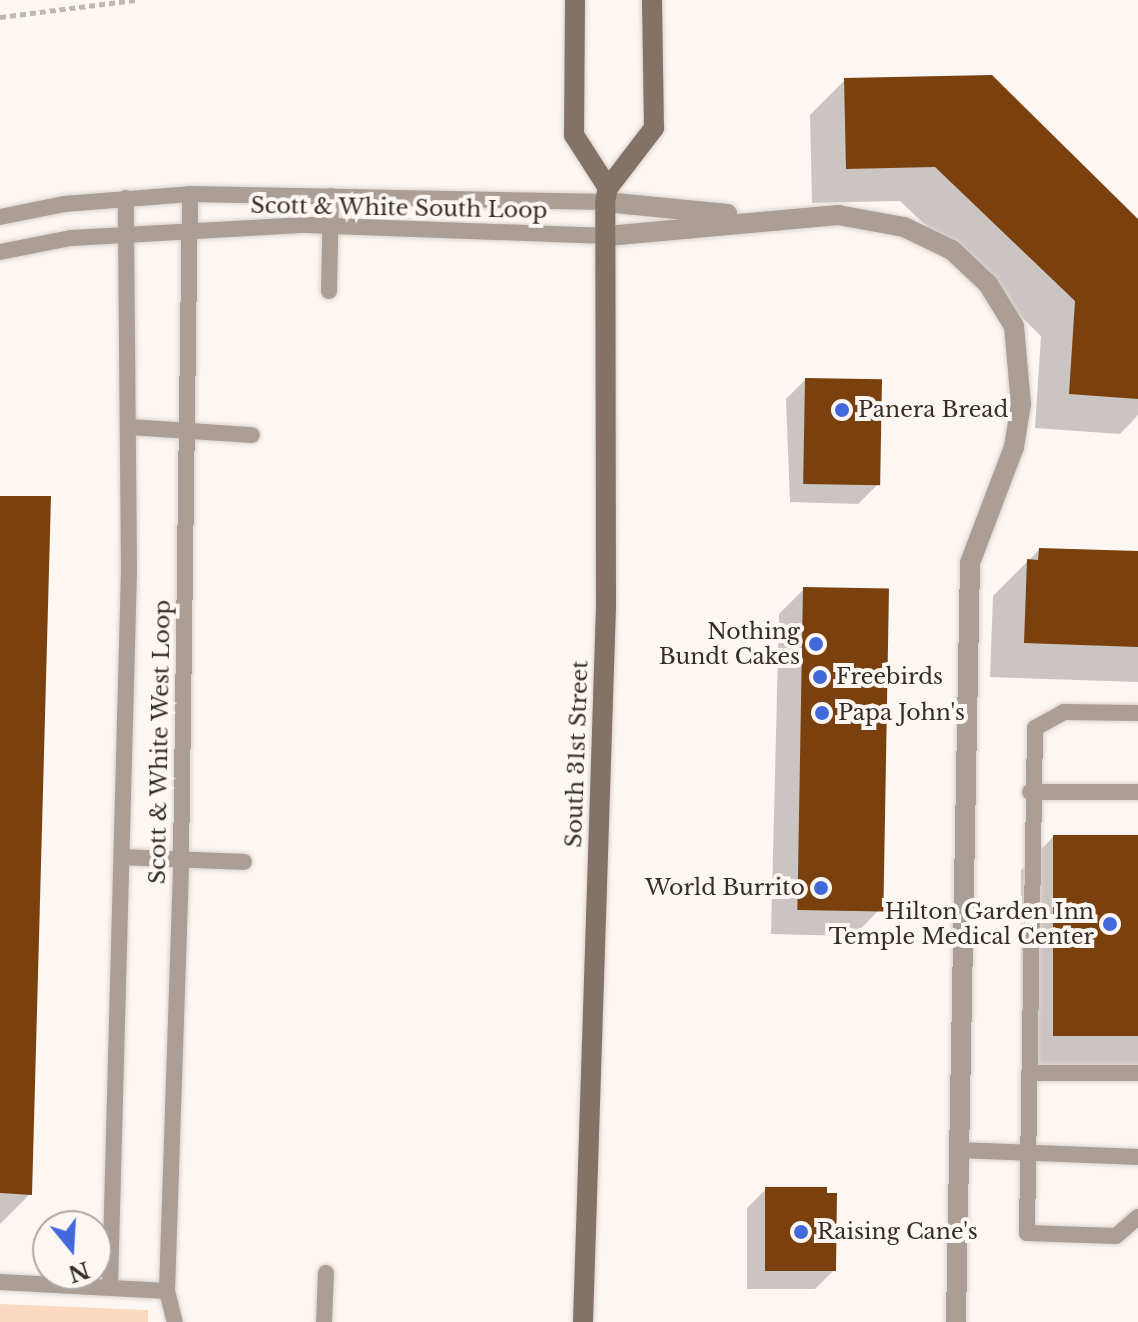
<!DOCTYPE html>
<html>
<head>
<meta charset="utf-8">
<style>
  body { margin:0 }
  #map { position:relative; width:1138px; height:1322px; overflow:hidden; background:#fdf7f3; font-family:"Libre Baskerville",serif }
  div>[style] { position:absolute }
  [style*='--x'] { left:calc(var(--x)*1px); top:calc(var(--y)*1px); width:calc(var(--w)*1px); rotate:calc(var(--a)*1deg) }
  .green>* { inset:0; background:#fbd9c1 }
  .shadow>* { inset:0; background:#0003 }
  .building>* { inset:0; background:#7a410f; transform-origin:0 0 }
  .path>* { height:5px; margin-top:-2.5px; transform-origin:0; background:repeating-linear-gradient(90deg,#beb7b2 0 6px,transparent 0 10px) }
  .roads { filter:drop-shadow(0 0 2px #dad3ce) drop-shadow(0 0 2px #dad3ce) }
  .lane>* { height:16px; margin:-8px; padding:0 8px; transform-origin:8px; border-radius:8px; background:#aa9e95 }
  .street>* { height:20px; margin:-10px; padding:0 10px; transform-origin:10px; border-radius:10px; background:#aa9e95 }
  .secondary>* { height:20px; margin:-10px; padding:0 10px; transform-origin:10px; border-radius:10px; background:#847267 }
  .dots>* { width:22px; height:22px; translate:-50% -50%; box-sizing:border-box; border:4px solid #fdf7f3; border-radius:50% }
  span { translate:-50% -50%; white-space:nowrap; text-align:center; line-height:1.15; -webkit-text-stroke:8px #fdf7f3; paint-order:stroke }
  .street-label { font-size:22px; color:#382d26 }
  .poi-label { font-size:22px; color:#382d26 }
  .left { translate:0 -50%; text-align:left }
  .right { translate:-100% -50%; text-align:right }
  .north { position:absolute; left:32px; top:1210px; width:80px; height:80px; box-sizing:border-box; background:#fdf7f3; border:2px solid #aea6a1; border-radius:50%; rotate:162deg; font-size:22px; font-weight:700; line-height:32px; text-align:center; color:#382d26 }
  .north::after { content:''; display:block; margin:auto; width:28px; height:36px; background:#4269db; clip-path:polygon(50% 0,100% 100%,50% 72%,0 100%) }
</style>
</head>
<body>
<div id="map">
  <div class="green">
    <i style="clip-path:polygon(0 1304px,148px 1310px,148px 1322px,0 1322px)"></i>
  </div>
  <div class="shadow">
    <i style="clip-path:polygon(845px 80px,1138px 222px,1138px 415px,1120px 434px,1035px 428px,1041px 336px,900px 201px,812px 203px,810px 115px)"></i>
    <i style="clip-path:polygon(805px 380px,877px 485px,858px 504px,790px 502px,786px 399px)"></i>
    <i style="clip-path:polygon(0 498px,30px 1194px,0 1224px)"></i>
    <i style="clip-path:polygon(1039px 550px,1138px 553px,1138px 682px,990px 677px,993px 596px)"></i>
    <i style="clip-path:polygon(804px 589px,878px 911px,854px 936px,771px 934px,779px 614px)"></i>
    <i style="clip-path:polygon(1053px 837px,1138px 837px,1138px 1067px,1022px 1067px,1021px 870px)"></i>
    <i style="clip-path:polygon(766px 1189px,834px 1270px,815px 1289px,747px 1289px,747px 1208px)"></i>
  </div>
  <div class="building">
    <i style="clip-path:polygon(992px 75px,1138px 219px,1138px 399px,1069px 394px,1075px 301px,935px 167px,846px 169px,844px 78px)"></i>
    <i style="left:805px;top:378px;width:77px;height:106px;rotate:1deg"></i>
    <i style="clip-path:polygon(0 496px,51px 496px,32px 1195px,0 1193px)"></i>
    <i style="clip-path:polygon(1039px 548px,1138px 551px,1138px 647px,1024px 643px,1027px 559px,1038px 560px)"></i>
    <i style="left:803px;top:587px;width:86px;height:323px;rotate:1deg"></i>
    <i style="left:1053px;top:835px;width:85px;height:201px"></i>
    <i style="clip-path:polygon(765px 1187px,827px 1187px,827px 1193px,837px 1193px,836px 1271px,765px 1271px)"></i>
  </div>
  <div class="path">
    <i style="--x:0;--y:17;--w:136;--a:-7.2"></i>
  </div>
  <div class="roads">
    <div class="lane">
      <i style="--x:0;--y:217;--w:65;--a:-11.5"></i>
      <i style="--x:64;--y:204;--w:126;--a:-4.5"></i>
      <i style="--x:190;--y:194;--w:415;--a:1.1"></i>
      <i style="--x:0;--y:252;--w:72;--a:-11.2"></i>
      <i style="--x:71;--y:238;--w:235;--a:-3.2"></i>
      <i style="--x:306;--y:225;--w:301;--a:2.1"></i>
      <i style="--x:329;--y:291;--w:95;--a:-88.8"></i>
      <i style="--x:130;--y:427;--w:122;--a:3.8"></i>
      <i style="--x:1138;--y:713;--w:74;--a:-179.2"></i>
      <i style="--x:1064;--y:712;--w:33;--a:151"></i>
      <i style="--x:1035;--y:728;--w:505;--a:90.91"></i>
      <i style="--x:1027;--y:1233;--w:89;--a:1.9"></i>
      <i style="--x:1116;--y:1236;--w:29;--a:-41"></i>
      <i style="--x:1030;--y:792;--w:108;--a:0"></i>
      <i style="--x:122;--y:857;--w:122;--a:2.3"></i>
      <i style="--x:1029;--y:1073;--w:109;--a:0"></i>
      <i style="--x:959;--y:1150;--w:179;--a:2.2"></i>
      <i style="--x:0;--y:1282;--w:167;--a:3.1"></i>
      <i style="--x:167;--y:1291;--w:32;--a:76"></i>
      <i style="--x:110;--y:1286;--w:715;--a:-88.48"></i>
      <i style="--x:129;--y:571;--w:373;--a:-90.5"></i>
      <i style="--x:167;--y:1291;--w:430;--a:-88.1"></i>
      <i style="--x:181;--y:861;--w:667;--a:-89.23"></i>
      <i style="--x:324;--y:1322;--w:49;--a:-87.7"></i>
    </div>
    <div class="street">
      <i style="--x:605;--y:202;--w:123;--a:5.6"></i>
      <i style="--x:607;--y:236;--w:232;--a:-5.2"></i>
      <i style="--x:838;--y:215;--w:67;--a:10.3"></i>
      <i style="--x:904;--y:227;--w:53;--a:25.6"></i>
      <i style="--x:952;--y:250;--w:50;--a:43.4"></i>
      <i style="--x:988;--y:284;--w:49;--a:58.2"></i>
      <i style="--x:1014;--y:326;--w:78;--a:84.9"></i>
      <i style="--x:1021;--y:404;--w:44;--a:99.2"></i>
      <i style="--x:1014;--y:447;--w:124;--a:110.8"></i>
      <i style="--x:970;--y:563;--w:759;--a:91.06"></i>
    </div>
    <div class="secondary">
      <i style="--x:575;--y:0;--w:135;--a:90.4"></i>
      <i style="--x:574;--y:135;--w:63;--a:57.3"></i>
      <i style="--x:583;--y:1322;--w:716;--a:-88.16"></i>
      <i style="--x:606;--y:606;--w:404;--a:-90.1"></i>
      <i style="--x:605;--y:202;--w:14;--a:-78"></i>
      <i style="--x:608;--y:188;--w:76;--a:-52.5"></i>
      <i style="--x:654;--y:128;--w:128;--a:-90.9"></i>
    </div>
  </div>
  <div class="dots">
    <i style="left:842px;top:410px;background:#4269db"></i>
    <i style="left:816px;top:644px;background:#4269db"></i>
    <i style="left:820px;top:677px;background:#4269db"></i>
    <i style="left:822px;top:713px;background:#4269db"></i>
    <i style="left:821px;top:888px;background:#4269db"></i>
    <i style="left:1110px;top:924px;background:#4269db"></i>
    <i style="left:801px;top:1232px;background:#4269db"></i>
  </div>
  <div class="street-label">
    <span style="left:399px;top:208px;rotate:1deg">Scott &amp; White South Loop</span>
    <span style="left:160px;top:742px;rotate:-89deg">Scott &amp; White West Loop</span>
    <span style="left:577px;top:754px;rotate:-88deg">South 31st Street</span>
  </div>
  <div class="poi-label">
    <span class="left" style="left:858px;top:410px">Panera Bread</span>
    <span class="right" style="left:800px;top:644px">Nothing<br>Bundt Cakes</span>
    <span class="left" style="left:836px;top:677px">Freebirds</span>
    <span class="left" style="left:838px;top:713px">Papa John's</span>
    <span class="right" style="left:805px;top:888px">World Burrito</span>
    <span class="right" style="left:1094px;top:924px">Hilton Garden Inn<br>Temple Medical Center</span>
    <span class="left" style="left:817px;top:1232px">Raising Cane's</span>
  </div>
  <div class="north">N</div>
</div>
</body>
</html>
